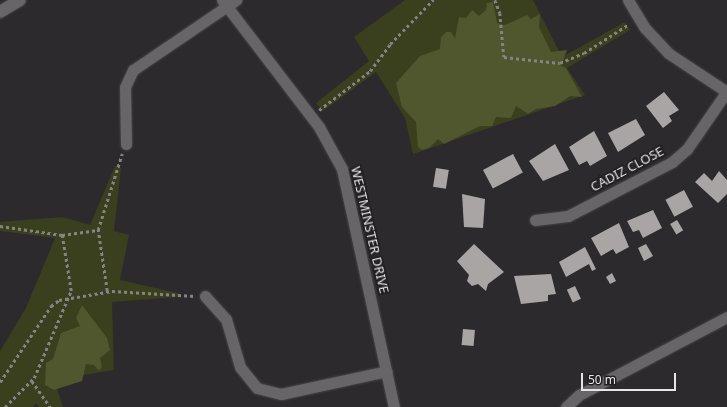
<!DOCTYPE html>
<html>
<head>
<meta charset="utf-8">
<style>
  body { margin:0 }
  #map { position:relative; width:727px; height:407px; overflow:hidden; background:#2c2a2c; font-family:"Noto Sans",sans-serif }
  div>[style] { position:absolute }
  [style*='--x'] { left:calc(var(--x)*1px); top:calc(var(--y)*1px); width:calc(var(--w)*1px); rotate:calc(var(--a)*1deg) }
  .green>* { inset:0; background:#3a3f1e }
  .forest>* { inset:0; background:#50562e }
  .building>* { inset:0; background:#aaa5a5; transform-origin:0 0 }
  .path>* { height:2.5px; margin-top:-1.25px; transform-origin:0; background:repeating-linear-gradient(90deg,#858385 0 3px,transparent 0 6px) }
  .roads { filter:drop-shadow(0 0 1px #474547) drop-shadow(0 0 1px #474547) }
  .street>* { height:11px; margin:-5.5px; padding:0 5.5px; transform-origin:5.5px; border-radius:5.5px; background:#676567 }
  .secondary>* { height:12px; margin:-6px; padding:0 6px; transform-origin:6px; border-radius:6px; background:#676567 }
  span { translate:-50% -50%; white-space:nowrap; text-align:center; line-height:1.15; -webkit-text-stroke:4px #222022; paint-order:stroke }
  .street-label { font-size:13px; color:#e7e5e7 }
  .scale { position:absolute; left:581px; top:373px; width:95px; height:18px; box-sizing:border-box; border:2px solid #e7e5e7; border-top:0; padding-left:5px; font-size:12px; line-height:14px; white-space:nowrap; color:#e7e5e7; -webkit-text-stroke:3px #222022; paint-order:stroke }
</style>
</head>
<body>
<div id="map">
  <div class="green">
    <i style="clip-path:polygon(405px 0,533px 0,562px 57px,625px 22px,630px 30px,567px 68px,585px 95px,413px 154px,405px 118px,376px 72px,323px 111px,316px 103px,369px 61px,354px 37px)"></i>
    <i style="clip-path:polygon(115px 166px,121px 168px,114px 231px,129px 235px,120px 280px,178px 293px,178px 297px,112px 302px,114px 370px,54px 380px,63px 407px,39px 407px,36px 403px,33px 407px,0 407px,0 351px,26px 308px,55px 238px,0 231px,0 222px,62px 217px,90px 225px)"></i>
  </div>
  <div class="forest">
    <i style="clip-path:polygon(493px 2px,497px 23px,505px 25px,527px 15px,531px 19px,540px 14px,539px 27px,551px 52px,567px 50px,561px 66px,566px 68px,582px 97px,570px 96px,555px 106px,536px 109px,528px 114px,516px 106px,511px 118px,496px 117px,492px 126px,480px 126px,444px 144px,438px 139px,429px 148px,422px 150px,418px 147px,416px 122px,402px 107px,396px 83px,420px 56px,440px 49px,441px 37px,446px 32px,451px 32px,455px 38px,459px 17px,466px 18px,472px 10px,479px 16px,486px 10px,487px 3px)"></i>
    <i style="clip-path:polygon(82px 305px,107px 338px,110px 350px,100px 358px,102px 367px,99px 371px,94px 365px,86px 364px,82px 381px,54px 390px,45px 385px,46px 363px,53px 359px,61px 333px,80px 326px,76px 318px)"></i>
  </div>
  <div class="building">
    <i style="clip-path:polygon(664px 92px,679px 110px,669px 116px,672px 121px,663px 128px,646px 106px)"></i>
    <i style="clip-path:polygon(636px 119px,645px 135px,618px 152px,608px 133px)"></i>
    <i style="clip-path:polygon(594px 131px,607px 156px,590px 166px,587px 161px,579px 165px,569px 147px)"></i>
    <i style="clip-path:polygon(555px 144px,569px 170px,543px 181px,529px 161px)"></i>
    <i style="left:513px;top:154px;width:21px;height:34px;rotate:62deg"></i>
    <i style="left:436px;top:168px;width:13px;height:19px;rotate:9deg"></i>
    <i style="clip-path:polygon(719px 171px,727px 180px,727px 194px,718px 203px,695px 182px,704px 173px,712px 181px)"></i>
    <i style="left:684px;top:190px;width:19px;height:21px;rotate:62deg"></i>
    <i style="clip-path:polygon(462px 194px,485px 199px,483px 228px,464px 227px)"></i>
    <i style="clip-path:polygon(653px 210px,662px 228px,643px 238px,639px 230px,633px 232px,627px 221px)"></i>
    <i style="left:677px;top:220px;width:12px;height:8px;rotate:59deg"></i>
    <i style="clip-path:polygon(619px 223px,629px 247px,616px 254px,613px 249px,601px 256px,591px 238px)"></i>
    <i style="clip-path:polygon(474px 244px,504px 272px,488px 284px,486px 291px,478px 284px,472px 286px,467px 281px,469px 275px,457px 261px)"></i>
    <i style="clip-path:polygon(646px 244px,653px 256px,644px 261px,638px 248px)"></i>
    <i style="clip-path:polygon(585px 247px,596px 269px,592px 271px,589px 264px,566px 277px,559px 262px)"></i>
    <i style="clip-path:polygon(612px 273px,616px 281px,610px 284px,606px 277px)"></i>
    <i style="clip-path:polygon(551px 274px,556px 294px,548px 295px,548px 301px,521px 304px,514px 276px)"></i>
    <i style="left:575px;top:286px;width:14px;height:9px;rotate:65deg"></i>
    <i style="left:463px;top:329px;width:12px;height:16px;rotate:5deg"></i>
  </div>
  <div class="path">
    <i style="--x:495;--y:0;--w:14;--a:69"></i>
    <i style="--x:500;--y:13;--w:44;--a:84.8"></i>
    <i style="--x:504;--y:57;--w:56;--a:6.1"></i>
    <i style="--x:560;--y:63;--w:26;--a:-23"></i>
    <i style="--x:584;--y:53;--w:54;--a:-32.8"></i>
    <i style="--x:319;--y:110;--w:64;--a:-37.4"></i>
    <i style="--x:370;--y:71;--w:34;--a:-53"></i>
    <i style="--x:390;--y:44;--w:62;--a:-45.7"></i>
    <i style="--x:0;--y:226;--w:63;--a:8.3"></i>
    <i style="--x:62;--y:235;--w:36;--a:-8"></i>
    <i style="--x:107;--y:291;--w:62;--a:-98.4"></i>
    <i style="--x:98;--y:230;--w:80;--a:-72.5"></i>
    <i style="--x:32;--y:381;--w:32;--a:55"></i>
    <i style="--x:0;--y:382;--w:92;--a:-56.1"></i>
    <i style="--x:51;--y:306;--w:10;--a:-37"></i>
    <i style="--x:59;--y:300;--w:54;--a:-9.6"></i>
    <i style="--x:112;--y:291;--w:83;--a:3.4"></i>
    <i style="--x:5;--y:407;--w:41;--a:-45"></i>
    <i style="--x:34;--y:378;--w:95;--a:-67"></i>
    <i style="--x:71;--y:291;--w:57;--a:-99.1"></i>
  </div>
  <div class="roads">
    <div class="street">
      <i style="--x:222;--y:0;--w:160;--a:52.6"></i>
      <i style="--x:319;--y:127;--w:48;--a:61.3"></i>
      <i style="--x:342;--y:169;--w:244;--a:77.7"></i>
      <i style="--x:628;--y:0;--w:31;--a:59"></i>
      <i style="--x:644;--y:27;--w:35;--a:47"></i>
      <i style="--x:668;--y:53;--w:71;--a:33.5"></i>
      <i style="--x:126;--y:144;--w:57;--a:-91"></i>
      <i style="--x:125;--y:87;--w:19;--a:-65"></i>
      <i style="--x:133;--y:70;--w:125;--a:-34.2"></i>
      <i style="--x:535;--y:220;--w:33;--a:-7"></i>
      <i style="--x:568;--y:216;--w:117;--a:-27.4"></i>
      <i style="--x:672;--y:162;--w:20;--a:-41"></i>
      <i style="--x:687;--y:149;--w:70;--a:-55.4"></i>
      <i style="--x:205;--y:296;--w:31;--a:48"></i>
      <i style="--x:226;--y:319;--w:50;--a:73.7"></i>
      <i style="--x:240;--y:367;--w:27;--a:51"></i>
      <i style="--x:257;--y:388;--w:25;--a:14"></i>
      <i style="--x:281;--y:394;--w:108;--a:-12.2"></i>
      <i style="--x:566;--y:407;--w:18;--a:-43"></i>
      <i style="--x:579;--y:395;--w:167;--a:-27.8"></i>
    </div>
    <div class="secondary">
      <i style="--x:0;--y:12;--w:23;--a:-31"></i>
    </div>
  </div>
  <div class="street-label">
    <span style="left:627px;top:169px;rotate:-28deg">CADIZ CLOSE</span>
    <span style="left:370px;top:230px;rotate:77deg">WESTMINSTER DRIVE</span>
  </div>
  <div class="scale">50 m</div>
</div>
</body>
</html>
